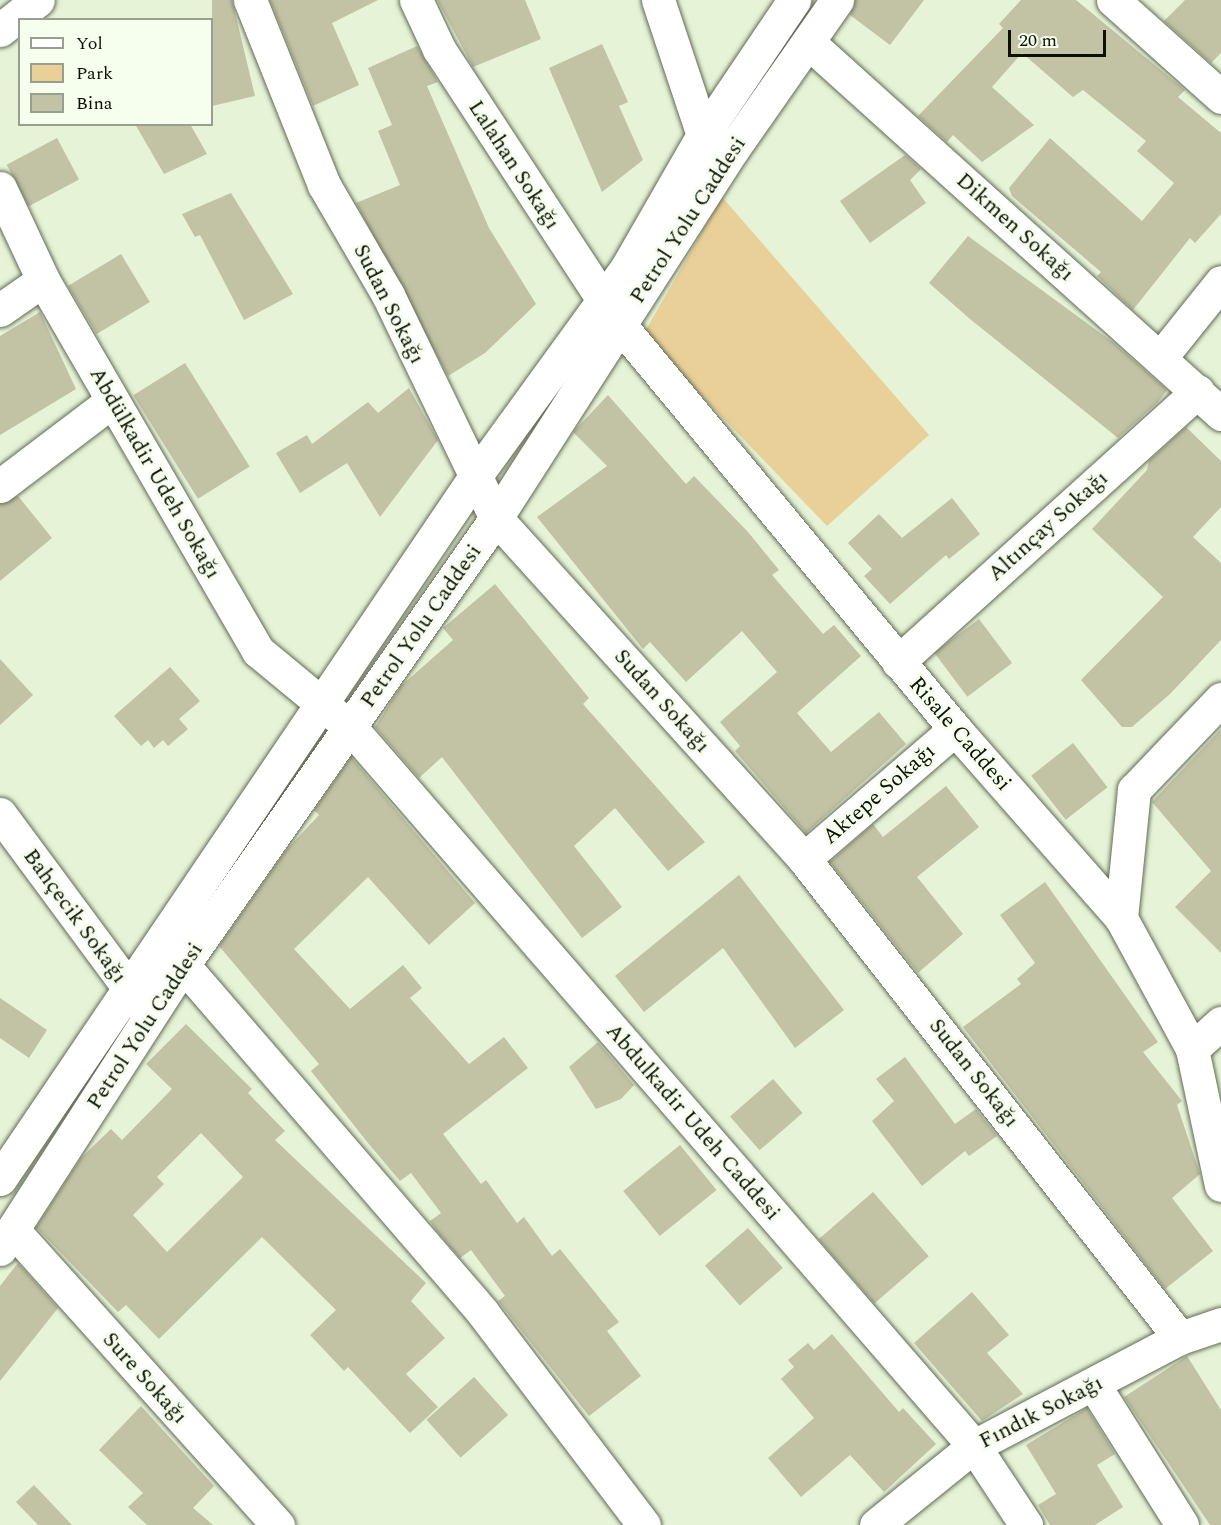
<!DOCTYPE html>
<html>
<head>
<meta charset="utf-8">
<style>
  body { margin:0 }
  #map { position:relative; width:1221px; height:1525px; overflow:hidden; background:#e6f3d7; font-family:Spectral,serif }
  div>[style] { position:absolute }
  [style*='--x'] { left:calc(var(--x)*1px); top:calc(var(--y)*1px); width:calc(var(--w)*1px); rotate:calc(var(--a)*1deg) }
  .green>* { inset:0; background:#e9d098 }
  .building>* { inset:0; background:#c2c2a5; transform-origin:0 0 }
  .roads { filter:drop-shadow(0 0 2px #616b53) drop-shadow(0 0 2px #616b53) }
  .minor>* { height:33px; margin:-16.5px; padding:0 16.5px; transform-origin:16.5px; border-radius:16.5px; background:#fff }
  .tertiary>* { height:33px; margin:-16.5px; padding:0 16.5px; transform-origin:16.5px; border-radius:16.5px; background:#fff }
  .secondary>* { height:33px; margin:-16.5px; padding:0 16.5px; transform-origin:16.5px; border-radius:16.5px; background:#fff }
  span { translate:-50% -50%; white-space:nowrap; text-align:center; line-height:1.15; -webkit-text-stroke:6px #f6feed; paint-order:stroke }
  .street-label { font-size:22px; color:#0c1007 }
  .legend { position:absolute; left:18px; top:18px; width:195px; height:108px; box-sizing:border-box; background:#f6feed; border:2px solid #989f91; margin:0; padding:8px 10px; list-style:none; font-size:18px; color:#0c1007 }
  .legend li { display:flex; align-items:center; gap:12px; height:30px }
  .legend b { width:30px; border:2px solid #989f91 }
  .scale { position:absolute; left:1008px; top:30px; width:98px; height:27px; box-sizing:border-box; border:3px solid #0c1007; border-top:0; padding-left:8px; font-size:18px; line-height:21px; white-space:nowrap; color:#0c1007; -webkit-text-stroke:4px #f6feed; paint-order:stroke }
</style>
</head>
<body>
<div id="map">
  <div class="green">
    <i style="clip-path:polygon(722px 197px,929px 435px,827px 526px,643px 335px)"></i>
  </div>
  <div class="building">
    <i style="clip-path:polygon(212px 0,232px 0,255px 96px,212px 106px)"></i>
    <i style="clip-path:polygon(270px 0,378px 0,332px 23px,359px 85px,313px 106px)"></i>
    <i style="clip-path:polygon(437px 0,525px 0,541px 39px,473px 67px)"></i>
    <i style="clip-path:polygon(855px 0,924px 0,890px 45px,850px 15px)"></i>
    <i style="clip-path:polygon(1021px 0,1076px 0,1185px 90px,1178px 97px,1221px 133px,1221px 214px,1195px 243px,1190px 238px,1133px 310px,1097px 276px,1101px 272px,1012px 196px,1009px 188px,1050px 138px,1142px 221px,1174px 183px,1137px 151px,1146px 141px,1083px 90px,1073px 97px,1022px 53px,992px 87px,1034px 125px,982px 162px,953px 135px,947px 142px,918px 116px,1003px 28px,999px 24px)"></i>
    <i style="clip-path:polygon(1185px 0,1221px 0,1221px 53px,1211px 63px,1164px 21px)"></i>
    <i style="clip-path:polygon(602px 44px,628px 102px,619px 106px,643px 160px,602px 192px,549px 68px)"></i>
    <i style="clip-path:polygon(417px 46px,438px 82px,427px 86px,489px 228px,536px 304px,485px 353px,448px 376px,356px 203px,400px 185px,378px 131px,392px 125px,368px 68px)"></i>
    <i style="clip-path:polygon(135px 124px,190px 124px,207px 154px,164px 174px)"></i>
    <i style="left:57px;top:138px;width:47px;height:57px;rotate:62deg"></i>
    <i style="clip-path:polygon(905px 155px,921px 169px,910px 180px,926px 203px,870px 243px,840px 201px)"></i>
    <i style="clip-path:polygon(231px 193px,293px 294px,244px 320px,200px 235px,195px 237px,182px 214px)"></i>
    <i style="clip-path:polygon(968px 236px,1114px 343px,1167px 390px,1158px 402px,1118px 438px,970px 319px,929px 283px)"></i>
    <i style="left:121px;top:254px;width:56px;height:62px;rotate:59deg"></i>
    <i style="clip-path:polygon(40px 312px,76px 389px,0 435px,0 336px)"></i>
    <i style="left:185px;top:363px;width:122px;height:61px;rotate:58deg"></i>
    <i style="clip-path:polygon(409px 388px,438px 440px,380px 517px,347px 463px,300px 493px,276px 453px,307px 435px,312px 444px,368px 402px,378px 413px)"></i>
    <i style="clip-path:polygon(608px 395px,686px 484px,694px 476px,748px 532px,779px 570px,772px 575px,823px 634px,834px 625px,861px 656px,797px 713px,831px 752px,879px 712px,906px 744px,806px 833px,735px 751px,740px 746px,720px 722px,777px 672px,742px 631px,686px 682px,650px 642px,643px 649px,537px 517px,607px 466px,573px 432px)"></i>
    <i style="clip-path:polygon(1186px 427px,1221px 461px,1221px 507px,1193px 537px,1221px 563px,1221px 640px,1170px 694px,1132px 727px,1122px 727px,1081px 680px,1163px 597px,1092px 529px,1147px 470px,1149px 461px)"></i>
    <i style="clip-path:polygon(18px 496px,52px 538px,0 581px,0 504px)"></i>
    <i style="clip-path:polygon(952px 498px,980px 534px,949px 559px,946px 555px,890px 604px,864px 576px,872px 569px,848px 543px,879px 514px,902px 538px)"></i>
    <i style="clip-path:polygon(495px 584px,589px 698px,583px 704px,705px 842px,668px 871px,615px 808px,574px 846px,622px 907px,582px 938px,442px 757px,419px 778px,375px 727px,401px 686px,453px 640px,443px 628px)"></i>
    <i style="left:979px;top:619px;width:55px;height:56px;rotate:53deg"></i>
    <i style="clip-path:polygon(0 659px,33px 695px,0 725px)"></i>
    <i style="clip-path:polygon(170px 667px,200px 701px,179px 719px,188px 729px,168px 746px,163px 740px,154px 748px,148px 740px,141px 746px,114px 716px)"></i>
    <i style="clip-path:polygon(1221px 729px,1221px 953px,1175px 907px,1211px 871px,1152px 802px)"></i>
    <i style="left:1073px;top:743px;width:56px;height:53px;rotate:52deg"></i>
    <i style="clip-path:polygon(351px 757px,475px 903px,429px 945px,368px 877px,294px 949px,350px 1009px,403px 965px,422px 988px,410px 998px,469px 1064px,504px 1037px,528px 1068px,443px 1134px,481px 1184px,486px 1180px,517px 1223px,524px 1217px,552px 1256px,560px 1249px,619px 1322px,607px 1331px,641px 1376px,589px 1416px,498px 1301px,505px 1296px,471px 1250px,460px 1258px,436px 1230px,430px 1221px,441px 1213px,411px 1173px,400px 1181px,368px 1143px,311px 1071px,319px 1064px,219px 946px,287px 849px,319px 815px,314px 810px)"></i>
    <i style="clip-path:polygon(946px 786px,979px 827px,917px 877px,963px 934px,918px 973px,830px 862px,873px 824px,883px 837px)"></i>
    <i style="clip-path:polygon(739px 875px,844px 1010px,795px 1048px,723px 948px,644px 1012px,615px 976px)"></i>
    <i style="clip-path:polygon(1045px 882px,1158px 1042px,1143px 1052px,1182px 1101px,1177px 1105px,1200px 1174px,1172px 1198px,1213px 1251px,1165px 1289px,963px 1027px,1021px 984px,1017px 979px,1035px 963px,1000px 915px)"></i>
    <i style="clip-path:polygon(0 998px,47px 1030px,29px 1058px,0 1038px)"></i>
    <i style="clip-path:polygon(evenodd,186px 1024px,252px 1089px,248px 1093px,285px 1131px,275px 1140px,426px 1283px,411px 1301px,445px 1338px,406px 1374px,438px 1407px,410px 1433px,348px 1367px,344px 1371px,310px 1335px,336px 1310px,262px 1237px,159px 1339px,126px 1305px,118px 1312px,36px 1227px,81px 1158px,111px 1129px,122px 1140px,172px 1089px,146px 1064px,186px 1024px,201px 1133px,243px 1177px,167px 1252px,133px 1215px,164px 1184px,157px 1177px,201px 1133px)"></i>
    <i style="clip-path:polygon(598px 1042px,634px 1085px,621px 1099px,596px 1109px,569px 1067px)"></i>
    <i style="clip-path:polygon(905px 1057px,955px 1124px,976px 1109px,997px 1136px,969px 1156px,965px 1151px,922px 1186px,872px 1121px,894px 1101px,876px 1079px)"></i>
    <i style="left:773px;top:1079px;width:45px;height:57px;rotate:49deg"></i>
    <i style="left:680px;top:1145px;width:58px;height:73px;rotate:51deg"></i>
    <i style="left:873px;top:1192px;width:85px;height:72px;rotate:49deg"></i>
    <i style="left:748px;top:1228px;width:53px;height:57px;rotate:49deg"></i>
    <i style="clip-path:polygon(18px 1263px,58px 1308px,0 1381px,0 1286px)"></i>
    <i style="clip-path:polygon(972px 1292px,1009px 1335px,987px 1353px,1023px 1394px,982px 1421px,914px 1343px)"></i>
    <i style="clip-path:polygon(832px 1334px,899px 1412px,903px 1408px,936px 1444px,884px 1492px,850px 1455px,801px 1497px,768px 1458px,814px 1418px,781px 1379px,794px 1367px,788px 1360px,808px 1343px,814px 1350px)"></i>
    <i style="clip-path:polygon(1187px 1356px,1221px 1410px,1221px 1525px,1210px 1525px,1124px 1397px)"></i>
    <i style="left:474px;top:1377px;width:51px;height:64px;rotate:48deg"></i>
    <i style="clip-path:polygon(141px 1406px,214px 1486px,193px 1508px,213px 1525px,147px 1525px,128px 1507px,143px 1493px,99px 1450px)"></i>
    <i style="clip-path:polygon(1087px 1408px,1115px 1454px,1097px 1465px,1123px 1507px,1095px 1525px,1050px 1525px,1038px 1505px,1056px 1494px,1026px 1445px)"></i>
    <i style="clip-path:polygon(34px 1485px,72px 1525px,38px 1525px,16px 1502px)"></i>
  </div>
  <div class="roads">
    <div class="minor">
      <i style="--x:250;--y:0;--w:199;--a:68.2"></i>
      <i style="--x:324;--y:185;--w:127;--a:59.8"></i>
      <i style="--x:388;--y:295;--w:248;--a:64.2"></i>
      <i style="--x:496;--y:518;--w:460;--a:47.9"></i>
      <i style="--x:804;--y:859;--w:609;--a:51.87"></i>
      <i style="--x:416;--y:0;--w:54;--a:64.9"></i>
      <i style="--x:439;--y:49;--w:329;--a:56.8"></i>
      <i style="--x:658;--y:0;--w:142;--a:71.6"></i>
      <i style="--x:703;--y:135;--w:24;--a:24"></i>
      <i style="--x:1113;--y:0;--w:145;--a:41.9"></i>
      <i style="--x:0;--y:30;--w:48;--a:-38.3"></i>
      <i style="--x:808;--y:42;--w:556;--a:42.01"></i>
      <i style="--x:0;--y:188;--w:102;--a:64.9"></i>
      <i style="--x:43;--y:280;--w:429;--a:59.9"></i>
      <i style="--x:258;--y:651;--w:119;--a:39.6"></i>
      <i style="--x:350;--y:727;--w:952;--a:49.05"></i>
      <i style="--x:974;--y:1446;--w:95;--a:56.6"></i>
      <i style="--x:1161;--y:357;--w:96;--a:-51.3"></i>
      <i style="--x:0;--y:486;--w:141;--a:-37.2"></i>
      <i style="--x:898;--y:662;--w:404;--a:-42.1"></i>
      <i style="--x:0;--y:814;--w:244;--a:53.5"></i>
      <i style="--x:804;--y:859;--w:199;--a:-40.7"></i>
      <i style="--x:1121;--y:918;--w:129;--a:-84.2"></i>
      <i style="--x:1134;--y:790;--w:126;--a:-46.3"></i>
      <i style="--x:183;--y:965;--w:459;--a:49.2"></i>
      <i style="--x:483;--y:1313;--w:266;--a:52.8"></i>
      <i style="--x:1192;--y:1049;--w:39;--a:-42"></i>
      <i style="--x:13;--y:1230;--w:397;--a:48.1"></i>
      <i style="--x:1094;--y:1385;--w:165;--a:57.8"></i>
      <i style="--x:876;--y:1525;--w:126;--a:-38.9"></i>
      <i style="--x:974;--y:1446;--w:233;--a:-27.7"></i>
      <i style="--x:1180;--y:1338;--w:43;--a:-18.9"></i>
    </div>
    <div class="tertiary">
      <i style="--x:0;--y:310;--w:52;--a:-34.9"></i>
      <i style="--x:620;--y:325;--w:525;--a:50.33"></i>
      <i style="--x:955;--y:729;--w:252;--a:48.7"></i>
      <i style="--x:1121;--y:918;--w:149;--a:61.5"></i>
      <i style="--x:1192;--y:1049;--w:139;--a:78"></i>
    </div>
    <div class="secondary">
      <i style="--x:0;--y:1179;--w:846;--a:-55.93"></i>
      <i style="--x:474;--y:478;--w:258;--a:-54"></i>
      <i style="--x:626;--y:269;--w:155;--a:-60.1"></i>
      <i style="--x:703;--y:135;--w:163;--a:-56"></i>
      <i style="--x:0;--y:1249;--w:338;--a:-57.2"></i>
      <i style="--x:183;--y:965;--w:546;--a:-55"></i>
      <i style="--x:496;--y:518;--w:439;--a:-57.3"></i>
      <i style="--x:733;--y:149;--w:182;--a:-55.1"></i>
    </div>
  </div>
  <div class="street-label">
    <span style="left:514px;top:165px;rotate:57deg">Lalahan Sokağı</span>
    <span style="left:688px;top:220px;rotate:-57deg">Petrol Yolu Caddesi</span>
    <span style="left:1015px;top:227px;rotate:42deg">Dikmen Sokağı</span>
    <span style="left:389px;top:304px;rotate:63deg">Sudan Sokağı</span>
    <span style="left:155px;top:473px;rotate:60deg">Abdülkadir Udeh Sokağı</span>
    <span style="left:1048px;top:526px;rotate:-42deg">Altınçay Sokağı</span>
    <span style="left:421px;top:626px;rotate:-55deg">Petrol Yolu Caddesi</span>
    <span style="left:662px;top:701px;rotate:48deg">Sudan Sokağı</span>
    <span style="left:960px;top:734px;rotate:49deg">Risale Caddesi</span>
    <span style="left:879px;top:794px;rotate:-41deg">Aktepe Sokağı</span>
    <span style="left:75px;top:916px;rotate:54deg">Bahçecik Sokağı</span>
    <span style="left:145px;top:1026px;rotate:-57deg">Petrol Yolu Caddesi</span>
    <span style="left:974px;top:1073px;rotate:52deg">Sudan Sokağı</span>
    <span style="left:693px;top:1122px;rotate:49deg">Abdulkadir Udeh Caddesi</span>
    <span style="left:145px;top:1378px;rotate:48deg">Sure Sokağı</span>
    <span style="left:1041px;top:1412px;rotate:-27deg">Fındık Sokağı</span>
  </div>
  <ul class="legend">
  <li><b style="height:8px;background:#fff"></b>Yol</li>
  <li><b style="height:16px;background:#e9d098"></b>Park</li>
  <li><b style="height:16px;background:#c2c2a5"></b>Bina</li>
  </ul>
  <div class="scale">20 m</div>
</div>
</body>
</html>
